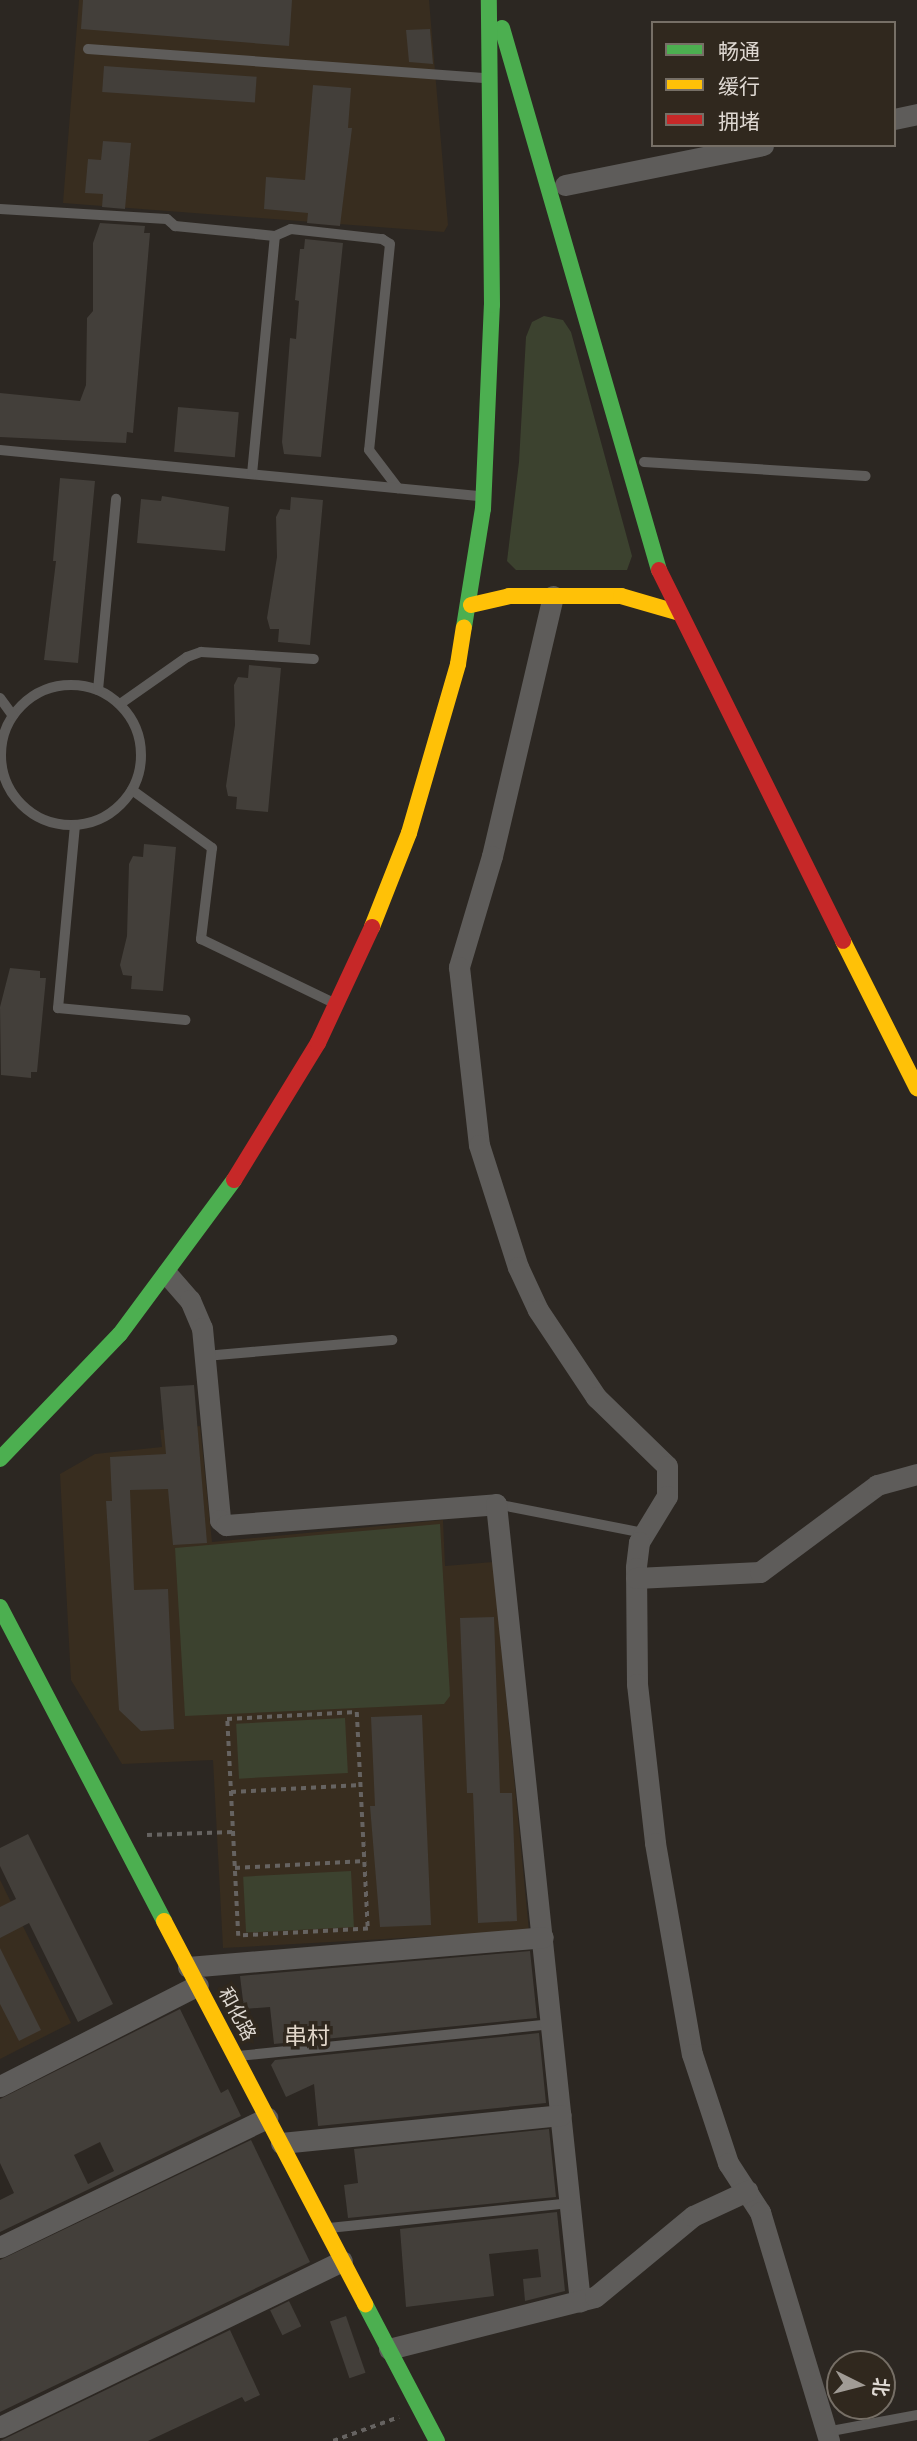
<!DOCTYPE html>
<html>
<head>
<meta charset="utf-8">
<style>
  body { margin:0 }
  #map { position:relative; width:917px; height:2441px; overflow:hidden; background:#2c2722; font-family:"Crimson Pro","Noto Sans SC",serif }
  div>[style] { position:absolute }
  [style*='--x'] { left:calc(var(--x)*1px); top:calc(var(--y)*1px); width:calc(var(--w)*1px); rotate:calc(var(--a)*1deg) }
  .built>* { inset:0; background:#382d1f }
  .green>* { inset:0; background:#3c422f; transform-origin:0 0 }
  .building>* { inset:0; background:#433f3a; transform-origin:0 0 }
  .path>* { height:3.5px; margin-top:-1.75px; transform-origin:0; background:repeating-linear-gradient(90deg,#666361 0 5px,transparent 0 10px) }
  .lane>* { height:10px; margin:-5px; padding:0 5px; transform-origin:5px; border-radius:5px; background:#5e5c5a }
  .lane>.ring { margin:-5px; padding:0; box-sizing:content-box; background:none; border:10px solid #5e5c5a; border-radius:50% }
  .street>* { height:21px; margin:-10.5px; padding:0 10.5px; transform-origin:10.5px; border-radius:10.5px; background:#5e5c5a }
  .fast>* { height:16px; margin:-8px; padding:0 8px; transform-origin:8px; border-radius:8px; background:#4caf50 }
  .slow>* { height:16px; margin:-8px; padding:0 8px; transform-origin:8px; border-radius:8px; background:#ffc107 }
  .jam>* { height:16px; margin:-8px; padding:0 8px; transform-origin:8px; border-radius:8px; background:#c62828 }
  span { translate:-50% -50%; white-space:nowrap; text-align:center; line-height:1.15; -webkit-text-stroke:7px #30281e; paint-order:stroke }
  .street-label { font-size:19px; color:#dfd9d3 }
  .quarter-label { font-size:23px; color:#e1d6c9 }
  .legend { position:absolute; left:651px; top:21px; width:245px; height:126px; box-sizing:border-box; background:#30281e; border:2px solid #766f66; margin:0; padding:9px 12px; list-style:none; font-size:21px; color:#dfd9d3 }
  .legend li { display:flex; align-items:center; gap:14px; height:35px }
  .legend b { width:35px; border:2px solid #766f66 }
  .north { position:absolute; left:826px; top:2350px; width:70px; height:70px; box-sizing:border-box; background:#30281e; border:2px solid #766f66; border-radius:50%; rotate:96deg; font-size:19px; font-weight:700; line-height:28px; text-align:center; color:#dfd9d3 }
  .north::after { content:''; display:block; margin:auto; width:24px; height:32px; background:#a09b95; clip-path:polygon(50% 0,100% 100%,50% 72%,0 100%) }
</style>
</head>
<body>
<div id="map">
  <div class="built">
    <i style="clip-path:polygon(79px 0,429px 0,448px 225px,444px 232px,63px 203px)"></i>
    <i style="clip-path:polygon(200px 1426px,212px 1542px,443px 1520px,445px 1566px,493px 1562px,529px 1931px,223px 1948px,213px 1760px,122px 1764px,71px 1680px,60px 1474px,95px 1454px,162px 1447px,160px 1430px)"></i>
    <i style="clip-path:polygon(0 1880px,71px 2023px,0 2059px)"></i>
  </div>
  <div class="green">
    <i style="clip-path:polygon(544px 316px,563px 320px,571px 332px,632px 556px,627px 570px,516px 570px,507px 561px,519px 462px,526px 337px,532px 322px)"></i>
    <i style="clip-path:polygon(440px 1524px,450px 1696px,444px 1704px,185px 1716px,175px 1548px)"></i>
    <i style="left:345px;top:1718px;width:55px;height:109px;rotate:87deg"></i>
    <i style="left:351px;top:1871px;width:56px;height:108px;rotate:87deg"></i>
  </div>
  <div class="building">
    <i style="clip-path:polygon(83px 0,292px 0,289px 46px,81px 29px)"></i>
    <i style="clip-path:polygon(430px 29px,433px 64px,409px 62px,406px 30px)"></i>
    <i style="left:104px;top:66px;width:153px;height:26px;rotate:4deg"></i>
    <i style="clip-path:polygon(313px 85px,351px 88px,348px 128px,352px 128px,340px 226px,307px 223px,308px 213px,264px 209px,266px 177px,305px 180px)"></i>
    <i style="clip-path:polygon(103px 141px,131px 143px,125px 209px,102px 207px,103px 194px,85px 193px,88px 159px,101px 160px)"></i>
    <i style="clip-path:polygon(100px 223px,145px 226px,144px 233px,150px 233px,133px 433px,127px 432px,126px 443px,0 437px,0 393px,80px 401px,86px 385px,87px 318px,93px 311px,93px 243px)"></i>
    <i style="clip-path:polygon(305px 239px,343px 243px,321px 457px,284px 454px,282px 442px,290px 338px,296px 339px,299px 301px,295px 300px,300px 249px,304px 249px)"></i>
    <i style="left:178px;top:407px;width:61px;height:45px;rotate:5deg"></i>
    <i style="clip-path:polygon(60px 478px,95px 481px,78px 663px,44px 660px,56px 561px,53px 561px)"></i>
    <i style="clip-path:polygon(162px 496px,229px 507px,225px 551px,137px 543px,141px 499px,161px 501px)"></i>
    <i style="clip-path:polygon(291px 497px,323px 500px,310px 645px,278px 642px,279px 629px,270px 629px,267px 618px,277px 557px,276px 517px,280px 509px,290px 510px)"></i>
    <i style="clip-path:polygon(249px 665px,281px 668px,268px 812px,236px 809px,237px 797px,228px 796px,226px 786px,235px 725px,234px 685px,238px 677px,248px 678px)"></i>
    <i style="clip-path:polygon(144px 844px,176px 847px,163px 991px,131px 989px,132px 976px,123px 975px,120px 965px,127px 936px,129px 864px,133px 856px,143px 857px)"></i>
    <i style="clip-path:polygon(10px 968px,40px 971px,40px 978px,46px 978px,37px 1072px,31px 1072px,31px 1078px,1px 1075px,0 1007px)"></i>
    <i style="clip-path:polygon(194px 1385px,207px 1543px,173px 1545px,168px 1489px,130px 1490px,134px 1590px,168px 1589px,174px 1729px,141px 1731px,119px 1710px,106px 1501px,112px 1501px,110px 1457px,166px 1454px,160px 1387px)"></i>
    <i style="clip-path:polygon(494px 1617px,500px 1793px,512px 1793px,517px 1921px,478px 1923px,473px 1793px,467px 1793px,460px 1618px)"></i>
    <i style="clip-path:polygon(422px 1715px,431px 1925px,380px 1927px,370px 1806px,375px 1806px,371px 1717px)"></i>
    <i style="clip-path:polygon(28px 1834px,113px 2004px,78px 2022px,29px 1923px,0 1938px,0 1907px,16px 1899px,0 1866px,0 1848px)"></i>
    <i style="clip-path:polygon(0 1948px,41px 2030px,19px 2041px,0 2004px)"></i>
    <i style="clip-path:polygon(530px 1951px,537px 2018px,274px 2044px,270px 2007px,244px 2009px,240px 1976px)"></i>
    <i style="clip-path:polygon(evenodd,180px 2009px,221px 2093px,228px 2089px,241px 2116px,0 2232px,0 2200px,14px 2193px,0 2163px,0 2099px,180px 2009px,100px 2142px,114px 2171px,88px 2184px,74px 2155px,100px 2142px)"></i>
    <i style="clip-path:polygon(539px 2033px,546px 2103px,318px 2126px,314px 2084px,286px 2097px,271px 2065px,275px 2060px)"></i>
    <i style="clip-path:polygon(549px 2129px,556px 2197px,348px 2218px,344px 2185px,358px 2183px,354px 2149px)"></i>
    <i style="clip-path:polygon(251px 2140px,310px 2262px,0 2412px,0 2260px)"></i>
    <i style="clip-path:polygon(557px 2212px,565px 2291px,525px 2301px,523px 2279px,541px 2277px,538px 2249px,489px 2254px,494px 2296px,406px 2307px,400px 2229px)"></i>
    <i style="left:289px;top:2301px;width:28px;height:21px;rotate:64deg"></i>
    <i style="left:346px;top:2316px;width:60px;height:17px;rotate:71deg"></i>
    <i style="clip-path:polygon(230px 2330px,260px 2395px,245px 2402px,242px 2397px,148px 2441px,0 2441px)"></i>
  </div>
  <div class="path">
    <i style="--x:357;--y:1712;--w:217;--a:87.1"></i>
    <i style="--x:368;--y:1929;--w:130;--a:176.9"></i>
    <i style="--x:238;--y:1936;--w:217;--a:-92.9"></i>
    <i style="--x:227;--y:1719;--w:130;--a:-3.1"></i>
    <i style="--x:231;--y:1792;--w:130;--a:-3.1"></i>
    <i style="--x:147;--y:1835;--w:86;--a:-2"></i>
    <i style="--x:235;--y:1868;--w:130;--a:-3.1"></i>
    <i style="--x:333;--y:2441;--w:70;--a:-20"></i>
  </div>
  <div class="lane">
    <i style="--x:88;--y:49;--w:400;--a:4.2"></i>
    <i style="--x:0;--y:209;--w:167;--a:3.4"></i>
    <i style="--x:167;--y:219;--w:11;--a:41"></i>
    <i style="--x:175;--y:226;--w:100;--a:5.7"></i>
    <i style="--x:275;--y:236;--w:17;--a:-24"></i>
    <i style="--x:291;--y:229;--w:92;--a:6.3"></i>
    <i style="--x:382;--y:239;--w:9;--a:32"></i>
    <i style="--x:390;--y:244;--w:207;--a:95.8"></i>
    <i style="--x:369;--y:450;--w:48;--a:52.7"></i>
    <i style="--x:0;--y:450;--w:483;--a:5.5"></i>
    <i style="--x:644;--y:462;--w:222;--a:3.6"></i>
    <i style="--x:252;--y:474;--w:239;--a:-84.5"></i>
    <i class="ring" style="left:1px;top:685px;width:130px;height:130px"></i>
    <i style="--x:98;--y:690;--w:192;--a:-84.6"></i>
    <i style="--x:0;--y:698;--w:22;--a:54"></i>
    <i style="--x:120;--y:704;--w:82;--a:-35"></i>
    <i style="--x:187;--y:657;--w:15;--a:-20"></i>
    <i style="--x:201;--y:652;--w:113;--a:3.5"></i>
    <i style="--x:132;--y:790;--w:99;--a:35.9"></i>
    <i style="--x:212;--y:848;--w:92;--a:96.9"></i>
    <i style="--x:201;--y:939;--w:148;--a:25.7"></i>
    <i style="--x:75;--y:825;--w:184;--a:95.3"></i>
    <i style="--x:58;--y:1008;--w:128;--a:5.4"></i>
    <i style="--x:205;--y:1356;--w:188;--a:-4.9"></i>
    <i style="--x:496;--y:1504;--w:151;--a:11.1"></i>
    <i style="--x:238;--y:2056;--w:316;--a:-5.8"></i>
    <i style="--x:329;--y:2228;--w:242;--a:-5.9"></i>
    <i style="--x:826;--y:2432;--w:93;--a:-10.6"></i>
  </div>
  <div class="street">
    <i style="--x:894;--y:119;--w:24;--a:-12"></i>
    <i style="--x:565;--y:185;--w:202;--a:-11.4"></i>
    <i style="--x:553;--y:596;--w:267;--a:103.2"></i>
    <i style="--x:492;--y:856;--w:116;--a:106.6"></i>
    <i style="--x:459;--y:967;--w:179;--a:83.6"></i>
    <i style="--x:479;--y:1145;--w:128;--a:72.3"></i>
    <i style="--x:518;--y:1267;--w:47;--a:65.1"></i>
    <i style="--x:538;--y:1310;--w:105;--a:56.3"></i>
    <i style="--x:596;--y:1397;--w:99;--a:44.2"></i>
    <i style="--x:667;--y:1466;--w:30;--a:90"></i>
    <i style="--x:667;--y:1496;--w:54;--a:121.3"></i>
    <i style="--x:639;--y:1542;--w:26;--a:97"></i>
    <i style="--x:636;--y:1568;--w:116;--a:89.5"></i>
    <i style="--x:637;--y:1684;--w:160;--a:83.5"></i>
    <i style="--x:655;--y:1843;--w:214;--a:80.1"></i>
    <i style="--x:692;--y:2054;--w:115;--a:71.7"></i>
    <i style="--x:728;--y:2163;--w:59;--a:56.9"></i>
    <i style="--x:760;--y:2212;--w:239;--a:73.2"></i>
    <i style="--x:167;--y:1274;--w:35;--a:49"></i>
    <i style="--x:190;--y:1300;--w:30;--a:67"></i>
    <i style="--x:202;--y:1328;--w:193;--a:84.6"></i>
    <i style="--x:220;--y:1520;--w:8;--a:40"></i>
    <i style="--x:226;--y:1525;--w:271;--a:-4.4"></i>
    <i style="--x:496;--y:1504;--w:802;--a:83.99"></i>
    <i style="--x:636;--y:1578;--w:124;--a:-2.8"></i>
    <i style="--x:760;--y:1572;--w:146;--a:-36.6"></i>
    <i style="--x:877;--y:1485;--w:41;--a:-15.4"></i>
    <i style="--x:188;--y:1967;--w:356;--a:-4.8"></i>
    <i style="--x:0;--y:2086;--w:222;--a:-27"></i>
    <i style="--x:281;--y:2143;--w:281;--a:-5.7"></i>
    <i style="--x:0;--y:2247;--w:297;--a:-25.8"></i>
    <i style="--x:389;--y:2349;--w:212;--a:-14.2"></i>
    <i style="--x:595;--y:2297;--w:127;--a:-39.6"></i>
    <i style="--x:693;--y:2216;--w:60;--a:-24.8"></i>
    <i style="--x:0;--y:2427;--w:380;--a:-25.9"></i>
  </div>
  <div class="fast">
    <i style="--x:502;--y:28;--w:564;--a:73.85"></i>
    <i style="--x:464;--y:627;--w:120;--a:-80.9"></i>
    <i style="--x:483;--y:509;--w:204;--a:-87.5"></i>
    <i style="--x:492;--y:305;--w:305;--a:-90.6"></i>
    <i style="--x:0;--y:1459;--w:173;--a:-46.2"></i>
    <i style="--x:120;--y:1334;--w:192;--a:-53.5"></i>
    <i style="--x:0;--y:1607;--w:354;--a:62.4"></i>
    <i style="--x:365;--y:2304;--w:155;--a:62.3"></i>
  </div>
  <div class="slow">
    <i style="--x:471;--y:605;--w:39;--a:-13"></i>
    <i style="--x:509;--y:596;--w:112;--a:0"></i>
    <i style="--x:621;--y:596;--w:57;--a:16.2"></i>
    <i style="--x:372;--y:927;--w:101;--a:-68.5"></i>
    <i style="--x:409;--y:833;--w:176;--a:-73.8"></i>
    <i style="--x:458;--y:664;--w:37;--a:-81"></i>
    <i style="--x:843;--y:941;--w:165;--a:63.3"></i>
    <i style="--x:164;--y:1921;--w:433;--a:62.3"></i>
  </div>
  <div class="jam">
    <i style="--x:659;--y:570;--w:414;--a:63.6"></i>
    <i style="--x:234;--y:1180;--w:161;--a:-58.5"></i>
    <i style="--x:318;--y:1043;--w:128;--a:-65"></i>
  </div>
  <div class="street-label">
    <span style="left:237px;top:2014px;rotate:62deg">和化路</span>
  </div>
  <div class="quarter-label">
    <span style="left:307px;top:2036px">串村</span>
  </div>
  <ul class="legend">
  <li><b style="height:9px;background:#4caf50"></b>畅通</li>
  <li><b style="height:9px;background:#ffc107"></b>缓行</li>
  <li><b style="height:9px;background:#c62828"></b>拥堵</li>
  </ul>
  <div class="north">北</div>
</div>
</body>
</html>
